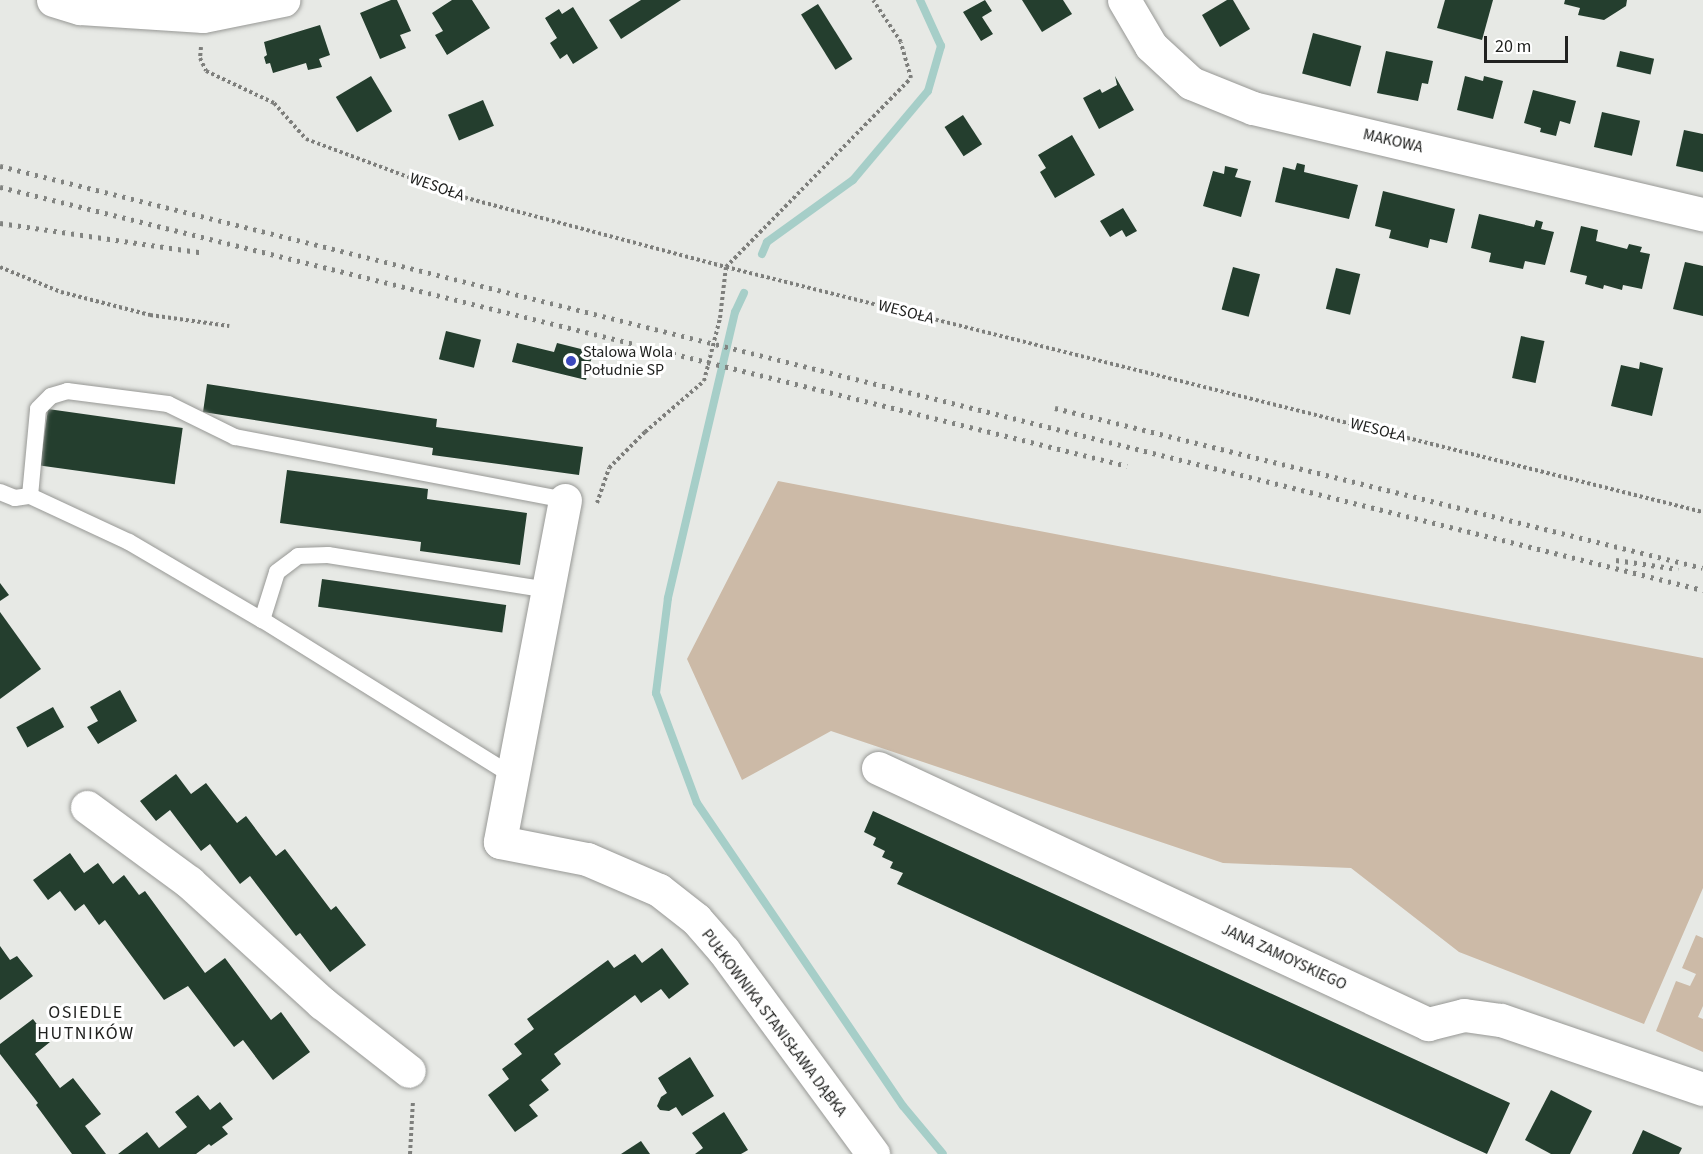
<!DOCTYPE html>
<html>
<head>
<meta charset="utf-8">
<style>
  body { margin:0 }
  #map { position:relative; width:1703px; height:1154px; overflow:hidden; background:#e7e9e5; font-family:"Source Sans 3",sans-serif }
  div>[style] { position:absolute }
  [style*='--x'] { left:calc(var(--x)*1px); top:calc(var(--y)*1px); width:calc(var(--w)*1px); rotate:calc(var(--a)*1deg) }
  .green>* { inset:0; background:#ccbaa7 }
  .stream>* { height:8px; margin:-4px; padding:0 4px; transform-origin:4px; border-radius:4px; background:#a6cec8 }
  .building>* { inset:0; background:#243e2e; transform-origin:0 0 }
  .path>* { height:4px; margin-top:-2px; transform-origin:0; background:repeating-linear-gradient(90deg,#7e7f7c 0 3px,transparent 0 6px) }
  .roads { filter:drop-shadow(0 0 2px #979895) drop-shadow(0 0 2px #979895) }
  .lane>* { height:16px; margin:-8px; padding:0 8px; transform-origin:8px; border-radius:8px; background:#fff }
  .street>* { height:33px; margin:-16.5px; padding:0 16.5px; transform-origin:16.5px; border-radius:16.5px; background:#fff }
  .rail>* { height:4.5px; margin-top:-2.25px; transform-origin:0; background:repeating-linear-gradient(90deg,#828481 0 3px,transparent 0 9px) }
  .dots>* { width:16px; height:16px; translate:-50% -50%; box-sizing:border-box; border:3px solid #fff; border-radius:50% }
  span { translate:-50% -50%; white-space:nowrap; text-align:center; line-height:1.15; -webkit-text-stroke:6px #fff; paint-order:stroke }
  .street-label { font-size:16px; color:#212220 }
  .poi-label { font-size:16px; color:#212220 }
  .left { translate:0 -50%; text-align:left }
  .neighbourhood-label { font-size:18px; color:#212220; letter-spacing:1.5px }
  .scale { position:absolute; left:1484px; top:36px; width:84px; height:27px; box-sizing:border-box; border:3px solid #212220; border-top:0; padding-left:8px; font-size:18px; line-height:21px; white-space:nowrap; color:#212220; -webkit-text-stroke:4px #fff; paint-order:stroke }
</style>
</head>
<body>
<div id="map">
  <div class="green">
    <i style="clip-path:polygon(778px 481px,1703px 658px,1703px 888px,1644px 1024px,1459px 952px,1351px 868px,1223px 863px,831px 731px,742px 780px,687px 659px)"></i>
    <i style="clip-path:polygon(1696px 935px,1703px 938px,1703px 1006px,1698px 1017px,1703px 1019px,1703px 1052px,1656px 1031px,1676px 981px,1690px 986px,1696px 974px,1682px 968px)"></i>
  </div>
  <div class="stream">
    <i style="--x:762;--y:254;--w:13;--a:-67"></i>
    <i style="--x:767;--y:242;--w:106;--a:-35.8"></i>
    <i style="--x:853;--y:180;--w:116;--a:-49.9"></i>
    <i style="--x:928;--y:91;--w:47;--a:-73.9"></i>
    <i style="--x:941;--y:46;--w:51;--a:-114.5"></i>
    <i style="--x:744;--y:293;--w:21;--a:115"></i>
    <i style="--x:735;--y:312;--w:294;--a:103.2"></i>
    <i style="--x:668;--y:598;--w:96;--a:97.2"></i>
    <i style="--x:656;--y:693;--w:117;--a:69.6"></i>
    <i style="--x:697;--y:803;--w:366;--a:55.8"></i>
    <i style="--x:903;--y:1106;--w:62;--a:50.2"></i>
  </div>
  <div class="building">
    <i style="clip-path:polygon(391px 0,397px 0,411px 31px,400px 35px,406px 48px,380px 59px,360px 13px)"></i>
    <i style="clip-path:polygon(452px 0,472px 0,490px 28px,447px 55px,435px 35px,443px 31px,432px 13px)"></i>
    <i style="clip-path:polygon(641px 0,681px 0,621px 39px,609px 20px)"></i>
    <i style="clip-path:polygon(985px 0,992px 11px,982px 17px,993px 34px,981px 41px,963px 12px)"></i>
    <i style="clip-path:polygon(1022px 0,1063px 0,1072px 14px,1042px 32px)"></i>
    <i style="clip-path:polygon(1227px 0,1233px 0,1250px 29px,1220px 47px,1202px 15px)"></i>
    <i style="clip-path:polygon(1445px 0,1493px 0,1482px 40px,1437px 28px)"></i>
    <i style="clip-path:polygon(1565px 0,1627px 0,1626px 6px,1604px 20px,1578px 15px,1580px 8px,1564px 4px)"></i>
    <i style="left:818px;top:4px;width:65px;height:20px;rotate:58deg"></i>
    <i style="clip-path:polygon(573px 7px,598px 48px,573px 64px,567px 54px,560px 59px,550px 43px,557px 38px,545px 18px,559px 9px,562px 14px)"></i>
    <i style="clip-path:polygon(320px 25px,330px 55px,319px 59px,322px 67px,308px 70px,306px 63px,273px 73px,270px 63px,266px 64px,264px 57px,267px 55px,264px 42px)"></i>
    <i style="left:1313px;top:33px;width:50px;height:42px;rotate:15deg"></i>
    <i style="clip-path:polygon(1386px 51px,1433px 61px,1428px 84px,1422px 83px,1418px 101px,1377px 93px)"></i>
    <i style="left:1620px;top:51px;width:35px;height:16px;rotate:13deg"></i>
    <i style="left:371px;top:76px;width:41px;height:41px;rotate:59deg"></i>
    <i style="clip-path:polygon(1115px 76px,1134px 110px,1099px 129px,1083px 98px,1100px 89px,1102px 93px,1117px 85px)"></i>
    <i style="clip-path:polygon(1465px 76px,1483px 81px,1484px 76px,1503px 81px,1493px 119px,1457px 110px)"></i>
    <i style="clip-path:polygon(1533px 90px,1576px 101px,1570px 124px,1560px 121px,1556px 136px,1540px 132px,1541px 128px,1524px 123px)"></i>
    <i style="left:483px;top:100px;width:28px;height:38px;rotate:67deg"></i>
    <i style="left:1602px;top:112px;width:39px;height:36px;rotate:13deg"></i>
    <i style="left:963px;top:115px;width:35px;height:22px;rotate:57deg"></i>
    <i style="clip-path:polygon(1684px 130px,1703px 134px,1703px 172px,1676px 166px)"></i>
    <i style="clip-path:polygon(1072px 135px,1095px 175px,1055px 198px,1040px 172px,1046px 168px,1038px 155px)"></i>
    <i style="clip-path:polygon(1297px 163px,1305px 165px,1304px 172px,1358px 185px,1349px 219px,1275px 202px,1283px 167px,1295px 170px)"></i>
    <i style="clip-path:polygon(1225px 166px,1238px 169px,1235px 177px,1251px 181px,1241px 217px,1203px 206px,1213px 171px,1224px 174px)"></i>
    <i style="clip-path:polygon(1383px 191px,1455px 209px,1447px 243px,1430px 239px,1428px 248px,1389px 238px,1391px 230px,1375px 226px)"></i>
    <i style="clip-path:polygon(1123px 208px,1137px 231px,1126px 237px,1122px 230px,1110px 237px,1100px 221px)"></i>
    <i style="clip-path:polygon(1479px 214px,1534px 227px,1536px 220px,1543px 222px,1541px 229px,1554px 232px,1545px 265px,1525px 261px,1523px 269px,1489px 262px,1491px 253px,1471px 248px)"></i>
    <i style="clip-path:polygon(1581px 226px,1598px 230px,1596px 241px,1627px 249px,1629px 244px,1642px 247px,1640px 252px,1650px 254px,1642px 289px,1623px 285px,1622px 290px,1604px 285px,1603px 289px,1585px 284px,1587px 276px,1570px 272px)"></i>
    <i style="clip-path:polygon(1685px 262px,1703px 266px,1703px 316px,1673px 309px)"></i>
    <i style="left:1233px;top:267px;width:28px;height:44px;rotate:15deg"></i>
    <i style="left:1336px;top:268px;width:25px;height:42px;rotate:14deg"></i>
    <i style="left:446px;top:331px;width:36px;height:29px;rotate:14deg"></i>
    <i style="left:1521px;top:336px;width:24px;height:43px;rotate:12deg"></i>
    <i style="clip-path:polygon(517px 343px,554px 352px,557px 343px,593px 352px,586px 380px,512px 362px)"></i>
    <i style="clip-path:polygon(1640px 362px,1663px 368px,1652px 416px,1611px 406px,1621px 365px,1639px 369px)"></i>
    <i style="clip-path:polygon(207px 384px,437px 419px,436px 427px,583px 447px,579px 475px,432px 455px,433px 448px,203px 412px)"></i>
    <i style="left:48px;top:409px;width:136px;height:57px;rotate:8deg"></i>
    <i style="clip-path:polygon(287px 470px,428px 489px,427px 499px,527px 513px,520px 565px,420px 551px,421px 542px,280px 523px)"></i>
    <i style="left:322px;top:579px;width:186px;height:28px;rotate:8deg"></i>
    <i style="clip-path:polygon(0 583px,9px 595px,0 601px)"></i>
    <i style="clip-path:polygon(0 612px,41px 669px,0 699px)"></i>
    <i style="clip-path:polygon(120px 690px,137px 721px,98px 744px,87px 727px,98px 721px,90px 707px)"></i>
    <i style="left:53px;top:707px;width:23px;height:42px;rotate:61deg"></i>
    <i style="clip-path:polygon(176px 774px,191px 794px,206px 783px,237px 823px,246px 816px,276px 856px,285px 849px,331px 910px,336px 906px,366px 945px,330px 972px,300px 933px,296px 936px,250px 876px,240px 884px,210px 844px,201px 851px,170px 810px,156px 821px,140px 801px)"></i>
    <i style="clip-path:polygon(873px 811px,1510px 1103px,1487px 1154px,897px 884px,903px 873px,890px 868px,893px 862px,882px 857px,885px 851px,873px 845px,876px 838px,864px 832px)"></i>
    <i style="clip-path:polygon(70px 853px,84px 873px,98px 863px,113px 884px,124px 875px,139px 895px,145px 891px,205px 973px,225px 958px,271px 1020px,281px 1012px,310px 1052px,273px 1080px,243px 1040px,234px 1047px,188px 986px,164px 1000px,105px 920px,99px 925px,84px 904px,75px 911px,60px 891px,48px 900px,33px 880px)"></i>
    <i style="clip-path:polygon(0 946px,10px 960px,17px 956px,33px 976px,0 1000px)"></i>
    <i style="clip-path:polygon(662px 948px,689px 984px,669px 999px,661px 989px,641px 1003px,635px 995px,554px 1054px,561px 1064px,541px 1080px,549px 1090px,529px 1105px,538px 1116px,515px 1132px,488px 1095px,509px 1079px,502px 1069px,522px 1054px,514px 1044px,534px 1029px,527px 1019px,608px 960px,614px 968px,635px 954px,642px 963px)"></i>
    <i style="clip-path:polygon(33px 1019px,50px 1042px,35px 1054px,60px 1088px,73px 1078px,101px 1114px,85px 1126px,106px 1154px,72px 1154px,36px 1105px,38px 1103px,0 1054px,0 1044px)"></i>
    <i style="clip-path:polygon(690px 1057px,714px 1096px,682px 1116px,676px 1107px,669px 1111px,660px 1110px,657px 1106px,661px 1097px,667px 1093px,658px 1078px)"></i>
    <i style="clip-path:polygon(1551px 1090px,1592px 1111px,1570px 1154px,1551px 1154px,1525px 1140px)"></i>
    <i style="clip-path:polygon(198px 1095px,210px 1110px,220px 1102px,233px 1119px,222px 1127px,228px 1134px,211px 1146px,209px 1144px,196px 1154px,118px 1154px,147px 1132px,159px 1148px,187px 1127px,175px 1112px)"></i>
    <i style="clip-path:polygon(724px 1112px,748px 1150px,741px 1154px,695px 1154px,703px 1148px,692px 1133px)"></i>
    <i style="clip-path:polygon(1643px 1130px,1682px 1148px,1679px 1154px,1632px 1154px)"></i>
    <i style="clip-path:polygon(641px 1141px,650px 1154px,621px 1154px)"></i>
  </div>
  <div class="path">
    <i style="--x:201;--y:47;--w:11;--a:95"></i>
    <i style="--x:200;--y:58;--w:14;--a:65"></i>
    <i style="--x:206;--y:71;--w:75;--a:25.2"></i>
    <i style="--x:274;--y:103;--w:48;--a:48.4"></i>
    <i style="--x:306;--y:139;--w:163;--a:20.4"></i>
    <i style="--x:459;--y:196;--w:276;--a:14.9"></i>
    <i style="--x:726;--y:267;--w:1007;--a:14.08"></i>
    <i style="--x:0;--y:267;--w:66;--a:22.3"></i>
    <i style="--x:61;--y:292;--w:92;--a:14.5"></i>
    <i style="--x:150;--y:315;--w:80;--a:7.9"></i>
    <i style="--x:597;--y:503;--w:37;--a:-71"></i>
    <i style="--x:609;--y:468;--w:51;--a:-45"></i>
    <i style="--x:645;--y:432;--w:78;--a:-40.8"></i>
    <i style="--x:704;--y:381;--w:65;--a:-75.7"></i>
    <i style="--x:720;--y:318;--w:51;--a:-83.3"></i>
    <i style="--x:726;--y:267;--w:264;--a:-45.6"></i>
    <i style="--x:911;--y:78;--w:37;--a:-106"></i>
    <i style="--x:901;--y:42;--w:50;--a:-123.7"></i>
    <i style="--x:410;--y:1154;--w:53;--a:-86.8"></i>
  </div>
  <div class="roads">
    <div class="lane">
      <i style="--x:0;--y:492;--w:16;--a:22"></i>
      <i style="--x:15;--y:498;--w:15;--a:-8"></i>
      <i style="--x:262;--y:620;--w:50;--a:-72.6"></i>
      <i style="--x:277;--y:572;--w:26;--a:-37"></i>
      <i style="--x:298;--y:556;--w:30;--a:-2"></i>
      <i style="--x:328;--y:555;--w:224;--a:9"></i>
      <i style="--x:513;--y:776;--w:296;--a:-148.1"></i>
      <i style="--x:262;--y:620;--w:154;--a:-149.6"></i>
      <i style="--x:129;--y:542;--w:109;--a:-155.1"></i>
      <i style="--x:30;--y:496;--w:87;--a:-84.7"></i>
      <i style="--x:38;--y:409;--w:18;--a:-45"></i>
      <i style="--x:51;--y:396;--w:17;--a:-17"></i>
      <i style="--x:67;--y:391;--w:102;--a:7.3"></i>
      <i style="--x:168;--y:404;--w:75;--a:26.2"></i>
      <i style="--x:235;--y:437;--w:336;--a:10.8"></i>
    </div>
    <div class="street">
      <i style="--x:53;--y:0;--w:28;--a:17"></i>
      <i style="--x:80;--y:8;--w:123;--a:3.7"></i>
      <i style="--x:203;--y:16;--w:82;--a:-11.3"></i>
      <i style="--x:1124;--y:0;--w:53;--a:59.6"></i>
      <i style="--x:1151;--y:46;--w:54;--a:42.8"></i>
      <i style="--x:1191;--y:83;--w:67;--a:22"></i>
      <i style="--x:1253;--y:108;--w:462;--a:13.3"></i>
      <i style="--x:565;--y:500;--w:348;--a:100.8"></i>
      <i style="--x:500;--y:842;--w:89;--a:11.1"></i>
      <i style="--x:587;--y:859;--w:78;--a:23.3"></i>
      <i style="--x:659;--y:890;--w:47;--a:38.1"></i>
      <i style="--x:696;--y:919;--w:43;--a:48.8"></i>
      <i style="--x:724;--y:951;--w:252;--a:53.7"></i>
      <i style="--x:878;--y:768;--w:607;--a:24.96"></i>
      <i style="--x:1428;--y:1024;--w:37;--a:-14"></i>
      <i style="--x:1464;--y:1015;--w:37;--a:8"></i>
      <i style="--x:1501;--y:1020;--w:213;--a:18.9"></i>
      <i style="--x:87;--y:807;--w:127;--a:36.3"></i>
      <i style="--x:189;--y:882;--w:180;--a:42.3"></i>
      <i style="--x:322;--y:1003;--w:110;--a:38"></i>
    </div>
  </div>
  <div class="rail">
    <i style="--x:0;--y:166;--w:1755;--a:13.98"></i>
    <i style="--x:0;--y:187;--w:1161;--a:13.9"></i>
    <i style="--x:0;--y:223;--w:202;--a:8.3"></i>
    <i style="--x:1055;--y:408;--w:667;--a:13.87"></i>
    <i style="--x:1616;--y:560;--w:63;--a:8.3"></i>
  </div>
  <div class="dots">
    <i style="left:571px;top:361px;background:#3c49bd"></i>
  </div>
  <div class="street-label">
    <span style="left:1393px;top:141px;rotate:13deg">MAKOWA</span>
    <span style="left:437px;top:187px;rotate:19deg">WESOŁA</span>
    <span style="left:906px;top:312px;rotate:14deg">WESOŁA</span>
    <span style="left:1378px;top:430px;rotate:14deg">WESOŁA</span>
    <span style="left:1284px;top:957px;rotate:25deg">JANA ZAMOYSKIEGO</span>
    <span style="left:774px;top:1023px;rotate:53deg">PUŁKOWNIKA STANISŁAWA DĄBKA</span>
  </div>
  <div class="poi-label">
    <span class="left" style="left:583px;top:361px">Stalowa Wola<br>Południe SP</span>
  </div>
  <div class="neighbourhood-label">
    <span style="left:86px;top:1024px">OSIEDLE<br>HUTNIKÓW</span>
  </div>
  <div class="scale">20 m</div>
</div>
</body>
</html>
